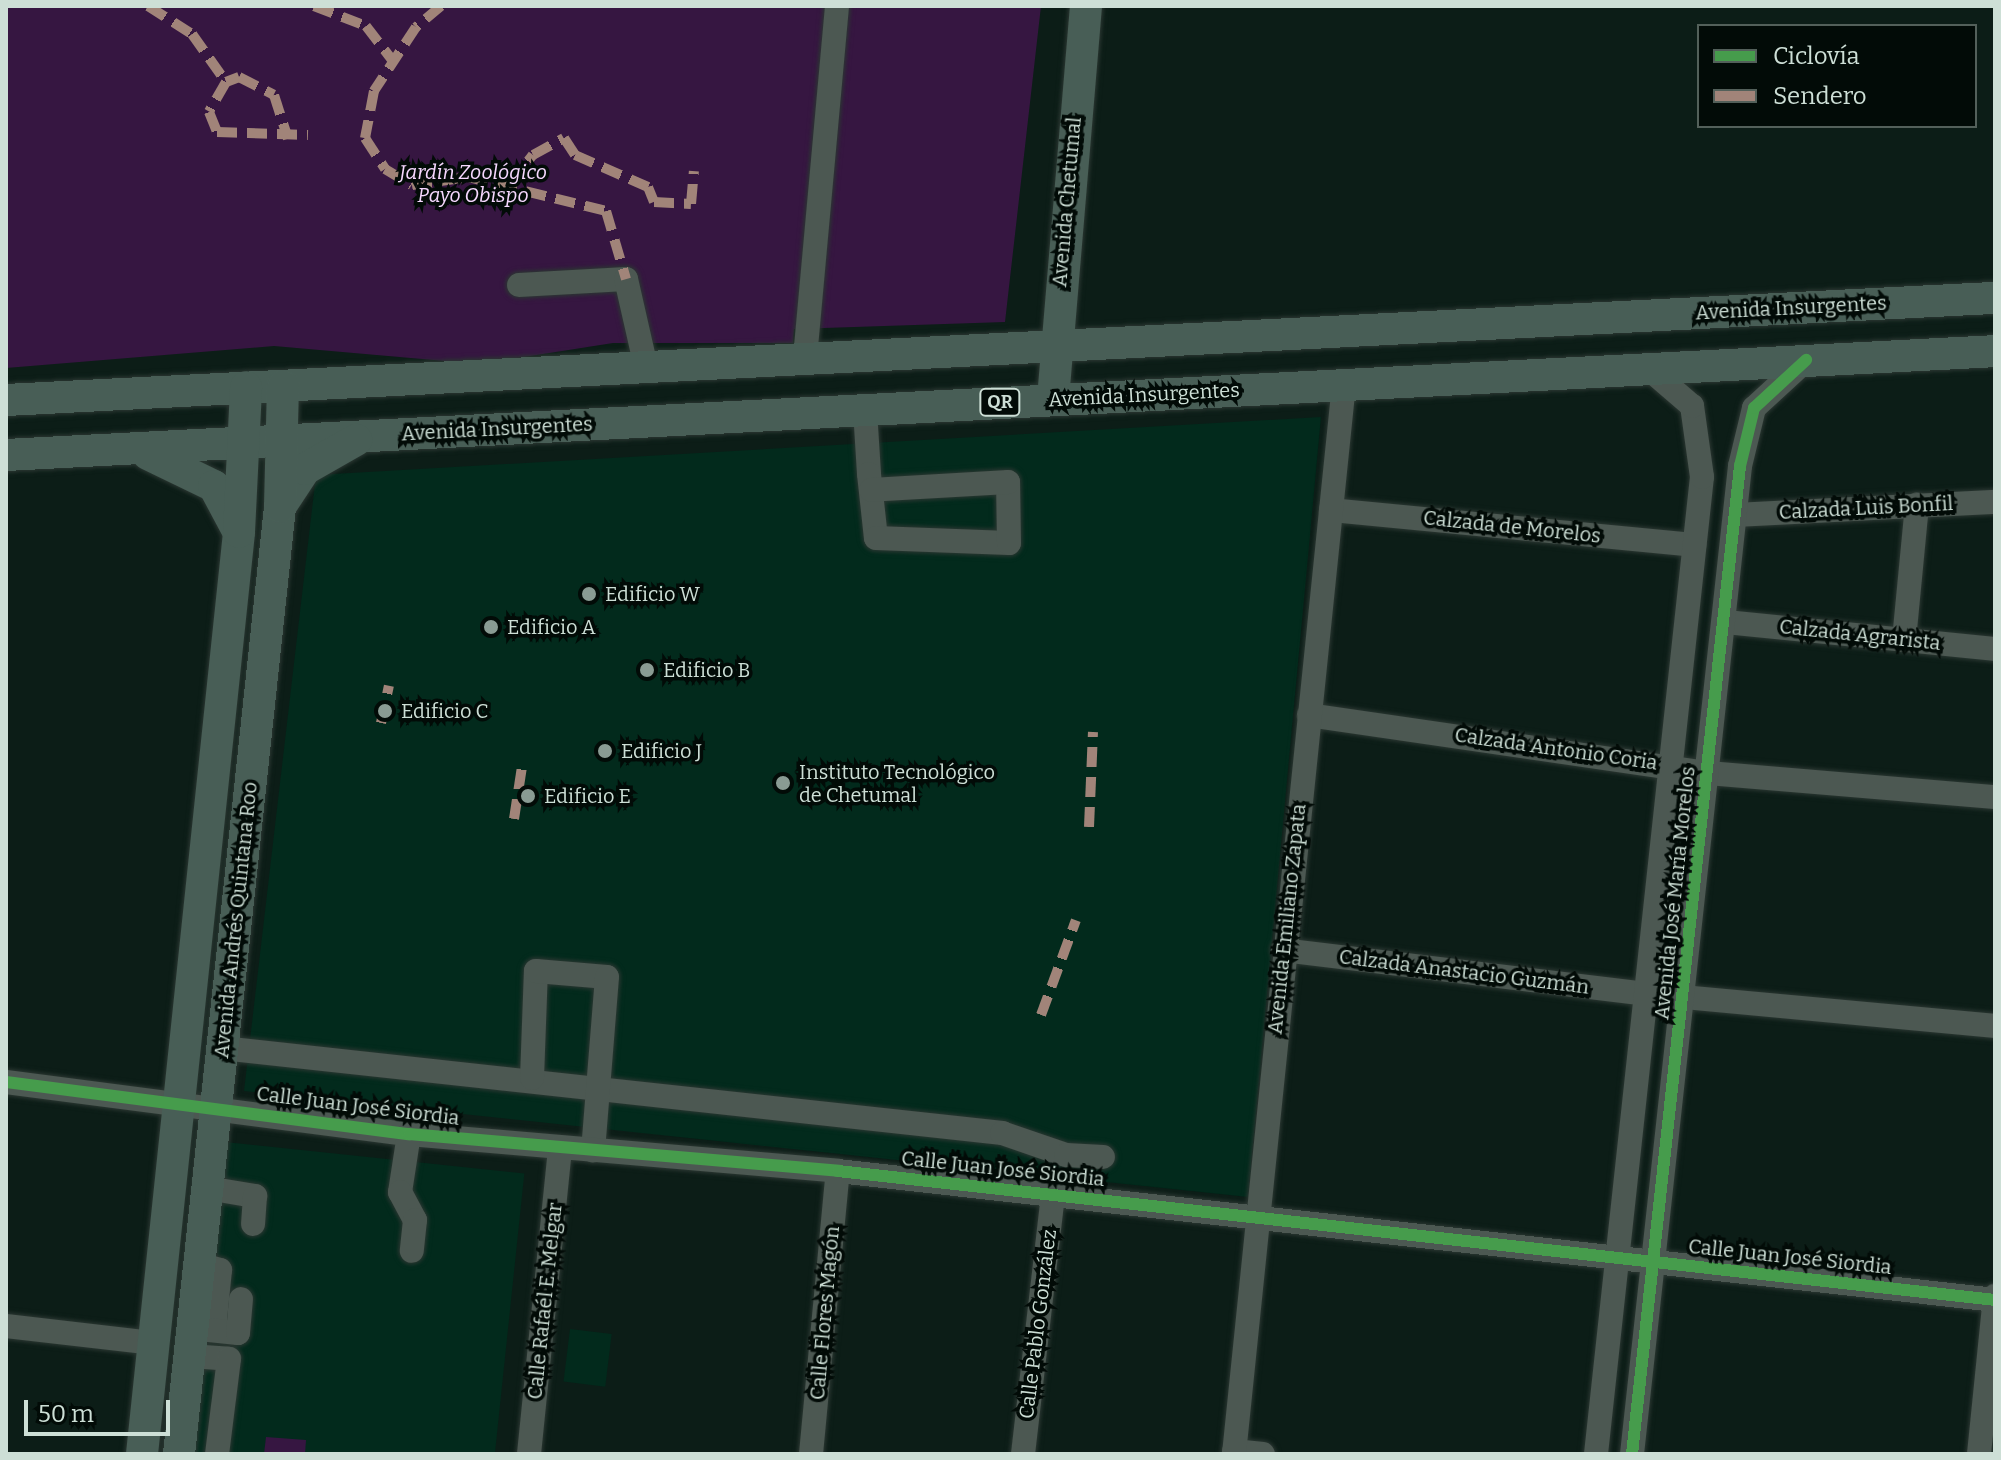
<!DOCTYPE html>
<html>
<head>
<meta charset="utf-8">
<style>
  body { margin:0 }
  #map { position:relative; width:2001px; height:1460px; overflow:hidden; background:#0c1d17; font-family:Bitter,serif }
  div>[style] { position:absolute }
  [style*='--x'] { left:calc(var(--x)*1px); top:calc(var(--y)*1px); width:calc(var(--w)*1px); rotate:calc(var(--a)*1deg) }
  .built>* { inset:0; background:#022a1c; transform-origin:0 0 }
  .green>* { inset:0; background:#361641 }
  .roads { filter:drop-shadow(0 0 2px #2b3732) drop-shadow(0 0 2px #2b3732) }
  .minor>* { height:24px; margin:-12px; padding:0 12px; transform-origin:12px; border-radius:12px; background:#4c5852 }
  .major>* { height:32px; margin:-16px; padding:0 16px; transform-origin:16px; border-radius:16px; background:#485e56 }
  .quiet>* { height:10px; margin-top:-5px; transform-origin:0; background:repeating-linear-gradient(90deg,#a18479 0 20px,transparent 0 30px) }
  .cycleway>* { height:12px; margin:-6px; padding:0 6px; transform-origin:6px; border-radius:6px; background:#469c4c }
  .dots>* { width:22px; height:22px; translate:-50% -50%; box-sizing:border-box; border:4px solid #020b07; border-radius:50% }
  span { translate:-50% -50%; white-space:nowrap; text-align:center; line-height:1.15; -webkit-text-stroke:7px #020b07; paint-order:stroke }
  .shield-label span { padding:2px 6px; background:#020b07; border:2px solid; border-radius:6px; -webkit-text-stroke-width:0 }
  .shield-label { font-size:18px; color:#cddfd6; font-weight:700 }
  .park-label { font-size:20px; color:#f6d8ff; font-style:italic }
  .street-label { font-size:20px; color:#cddfd6 }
  .poi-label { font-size:20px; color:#cddfd6 }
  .left { translate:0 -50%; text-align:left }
  .frame { position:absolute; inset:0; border:8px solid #cddfd6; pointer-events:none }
  .legend { position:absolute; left:1697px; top:24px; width:280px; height:104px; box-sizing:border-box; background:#020b07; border:2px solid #53605a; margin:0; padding:10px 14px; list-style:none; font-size:24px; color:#cddfd6 }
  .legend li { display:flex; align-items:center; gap:16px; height:40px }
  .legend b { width:40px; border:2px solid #53605a }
  .scale { position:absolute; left:24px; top:1400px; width:146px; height:36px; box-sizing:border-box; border:4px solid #cddfd6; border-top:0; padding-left:10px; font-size:24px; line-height:28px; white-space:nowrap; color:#cddfd6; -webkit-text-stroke:6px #020b07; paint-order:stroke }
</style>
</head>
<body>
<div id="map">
  <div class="built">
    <i style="clip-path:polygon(1321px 417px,1248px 1197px,244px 1091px,316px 475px)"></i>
    <i style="left:225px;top:1142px;width:301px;height:314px;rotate:6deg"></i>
    <i style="left:570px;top:1329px;width:42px;height:53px;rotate:7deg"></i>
  </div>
  <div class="green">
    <i style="clip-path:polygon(6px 6px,1041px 6px,1005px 322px,794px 329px,793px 343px,613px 343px,479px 364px,274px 346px,6px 368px)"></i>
    <i style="clip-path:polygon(266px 1437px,306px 1440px,305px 1454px,264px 1454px)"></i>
  </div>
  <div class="roads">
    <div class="minor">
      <i style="--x:519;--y:285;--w:107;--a:-3.2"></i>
      <i style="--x:626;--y:279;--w:90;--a:77.2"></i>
      <i style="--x:805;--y:358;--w:353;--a:-84.8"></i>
      <i style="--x:865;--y:410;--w:64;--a:86.4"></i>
      <i style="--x:869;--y:474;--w:64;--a:83.8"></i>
      <i style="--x:876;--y:538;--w:133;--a:2.2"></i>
      <i style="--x:1009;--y:543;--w:61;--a:-90.9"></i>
      <i style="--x:1008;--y:482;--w:137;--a:176.7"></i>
      <i style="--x:1331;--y:510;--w:365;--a:5.5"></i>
      <i style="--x:1737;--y:515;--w:258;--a:-2.9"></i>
      <i style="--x:1725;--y:622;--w:271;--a:5.7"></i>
      <i style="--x:1904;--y:640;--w:136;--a:-84.5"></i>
      <i style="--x:1309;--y:715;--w:403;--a:8.3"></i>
      <i style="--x:1708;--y:773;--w:288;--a:4.8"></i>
      <i style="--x:1283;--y:950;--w:366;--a:6.9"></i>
      <i style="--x:1683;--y:997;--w:313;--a:5.3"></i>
      <i style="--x:222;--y:1048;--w:785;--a:6.22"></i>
      <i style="--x:1002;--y:1133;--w:68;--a:19"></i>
      <i style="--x:1066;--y:1155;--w:37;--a:3"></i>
      <i style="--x:532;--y:1078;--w:107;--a:-87.9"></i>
      <i style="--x:536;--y:971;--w:71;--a:4.8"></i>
      <i style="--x:607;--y:977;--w:174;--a:94.6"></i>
      <i style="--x:6;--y:1082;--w:406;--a:7.4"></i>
      <i style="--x:409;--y:1134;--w:431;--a:4.9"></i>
      <i style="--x:838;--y:1171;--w:1164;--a:6.36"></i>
      <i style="--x:409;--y:1134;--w:59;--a:98.8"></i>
      <i style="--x:400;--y:1192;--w:32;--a:62"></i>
      <i style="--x:415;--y:1220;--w:31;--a:96"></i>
      <i style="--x:207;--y:1188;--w:49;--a:9.5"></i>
      <i style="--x:255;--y:1196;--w:28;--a:94"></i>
      <i style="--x:199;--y:1264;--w:22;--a:16"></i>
      <i style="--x:220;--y:1270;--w:59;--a:95.8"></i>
      <i style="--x:6;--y:1326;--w:149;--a:6.6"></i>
      <i style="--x:199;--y:1329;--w:39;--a:6"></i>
      <i style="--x:238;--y:1333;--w:34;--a:-85"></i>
      <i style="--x:190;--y:1356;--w:39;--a:4"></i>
      <i style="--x:229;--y:1359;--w:96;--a:97.2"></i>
      <i style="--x:1234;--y:1451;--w:29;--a:6"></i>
      <i style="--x:529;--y:1454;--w:308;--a:-84.2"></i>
      <i style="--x:811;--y:1454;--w:284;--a:-84.6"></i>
      <i style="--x:1023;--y:1454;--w:261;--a:-83.4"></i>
      <i style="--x:1234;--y:1454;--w:1076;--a:-84.13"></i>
      <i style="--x:1596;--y:1454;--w:983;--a:-83.81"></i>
      <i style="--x:1702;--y:477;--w:72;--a:-98"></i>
      <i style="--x:1692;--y:406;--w:58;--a:-139.2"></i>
      <i style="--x:1632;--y:1454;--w:994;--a:-83.76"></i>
      <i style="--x:1740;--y:466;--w:60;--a:-76.4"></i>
      <i style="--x:1754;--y:408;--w:71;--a:-42.7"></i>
      <i style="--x:1979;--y:1454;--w:159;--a:-84.2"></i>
    </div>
    <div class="major">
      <i style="--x:1053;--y:399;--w:394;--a:-85.2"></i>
      <i style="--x:6;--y:400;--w:1992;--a:-2.94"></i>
      <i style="--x:148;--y:454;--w:73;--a:25.9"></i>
      <i style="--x:214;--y:486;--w:51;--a:61.9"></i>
      <i style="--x:6;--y:455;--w:1992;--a:-2.99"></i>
      <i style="--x:280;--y:507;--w:45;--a:-56.7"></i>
      <i style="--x:305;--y:469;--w:59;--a:-29.6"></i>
      <i style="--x:142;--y:1454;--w:927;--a:-83.99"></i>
      <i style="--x:239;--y:532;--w:145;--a:-87.2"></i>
      <i style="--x:179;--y:1454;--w:952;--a:-83.91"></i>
      <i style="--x:280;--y:507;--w:121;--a:-88.6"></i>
    </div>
  </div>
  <div class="quiet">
    <i style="--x:148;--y:6;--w:52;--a:32.5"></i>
    <i style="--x:192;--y:34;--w:59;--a:54.7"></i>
    <i style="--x:226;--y:82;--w:34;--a:120"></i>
    <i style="--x:209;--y:112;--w:22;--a:68"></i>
    <i style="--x:217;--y:132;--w:91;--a:1.9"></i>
    <i style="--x:314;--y:6;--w:56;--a:21"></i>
    <i style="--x:366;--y:26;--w:44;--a:52.4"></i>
    <i style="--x:441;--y:6;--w:33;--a:140"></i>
    <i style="--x:416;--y:27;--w:77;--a:123.3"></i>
    <i style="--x:374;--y:91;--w:48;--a:100.8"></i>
    <i style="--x:365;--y:138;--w:37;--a:57"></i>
    <i style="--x:385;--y:169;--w:31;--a:31"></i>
    <i style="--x:412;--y:185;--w:57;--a:-8.1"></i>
    <i style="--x:468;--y:177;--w:142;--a:13.8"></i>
    <i style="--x:606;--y:211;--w:71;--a:73.6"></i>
    <i style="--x:226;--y:82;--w:14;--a:-21"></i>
    <i style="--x:239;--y:77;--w:39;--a:27"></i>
    <i style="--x:274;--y:95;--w:46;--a:72.3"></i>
    <i style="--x:510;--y:185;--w:38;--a:-53"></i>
    <i style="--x:533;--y:155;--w:35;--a:-29"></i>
    <i style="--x:564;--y:138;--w:20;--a:57"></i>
    <i style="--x:575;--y:155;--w:80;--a:23.7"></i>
    <i style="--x:648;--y:187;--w:16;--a:68"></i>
    <i style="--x:654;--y:202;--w:37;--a:3"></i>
    <i style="--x:691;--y:204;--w:33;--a:-85"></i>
    <i style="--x:381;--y:723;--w:38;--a:-78"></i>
    <i style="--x:514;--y:819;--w:53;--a:-81.3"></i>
    <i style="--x:1089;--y:827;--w:95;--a:-87.6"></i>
    <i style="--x:1041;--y:1015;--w:101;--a:-69.8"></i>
  </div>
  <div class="cycleway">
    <i style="--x:6;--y:1082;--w:406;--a:7.4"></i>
    <i style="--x:409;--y:1134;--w:431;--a:4.9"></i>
    <i style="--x:838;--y:1171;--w:1164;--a:6.36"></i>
    <i style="--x:1632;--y:1454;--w:994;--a:-83.76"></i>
    <i style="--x:1740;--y:466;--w:60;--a:-76.4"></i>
    <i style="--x:1754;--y:408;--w:71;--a:-42.7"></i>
  </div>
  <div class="dots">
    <i style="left:589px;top:594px;background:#899b93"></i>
    <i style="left:491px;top:627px;background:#899b93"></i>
    <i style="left:647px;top:670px;background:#899b93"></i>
    <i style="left:385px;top:711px;background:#899b93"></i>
    <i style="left:605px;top:751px;background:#899b93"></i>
    <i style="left:783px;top:783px;background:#899b93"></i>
    <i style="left:528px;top:796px;background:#899b93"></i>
  </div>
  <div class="shield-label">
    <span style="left:1000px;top:402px">QR</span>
  </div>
  <div class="park-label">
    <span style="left:473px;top:184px">Jardín Zoológico<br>Payo Obispo</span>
  </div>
  <div class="street-label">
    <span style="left:1067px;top:202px;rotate:-85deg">Avenida Chetumal</span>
    <span style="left:1791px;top:308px;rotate:-3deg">Avenida Insurgentes</span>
    <span style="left:1144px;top:395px;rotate:-3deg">Avenida Insurgentes</span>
    <span style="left:497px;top:429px;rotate:-3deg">Avenida Insurgentes</span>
    <span style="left:1866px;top:508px;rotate:-3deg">Calzada Luis Bonfil</span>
    <span style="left:1512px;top:527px;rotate:6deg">Calzada de Morelos</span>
    <span style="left:1860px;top:635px;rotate:6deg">Calzada Agrarista</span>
    <span style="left:1556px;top:749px;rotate:8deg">Calzada Antonio Coria</span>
    <span style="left:1675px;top:893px;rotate:-84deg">Avenida José María Morelos</span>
    <span style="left:1287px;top:919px;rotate:-84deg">Avenida Emiliano Zapata</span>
    <span style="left:236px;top:920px;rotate:-84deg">Avenida Andrés Quintana Roo</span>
    <span style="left:1464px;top:972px;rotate:7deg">Calzada Anastacio Guzmán</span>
    <span style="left:358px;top:1106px;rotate:7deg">Calle Juan José Siordia</span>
    <span style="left:1003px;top:1169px;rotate:6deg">Calle Juan José Siordia</span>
    <span style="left:1790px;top:1257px;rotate:6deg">Calle Juan José Siordia</span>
    <span style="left:545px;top:1301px;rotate:-84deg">Calle Rafaél E. Melgar</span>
    <span style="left:825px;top:1313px;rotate:-85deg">Calle Flores Magón</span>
    <span style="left:1038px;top:1324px;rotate:-83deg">Calle Pablo González</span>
  </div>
  <div class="poi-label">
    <span class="left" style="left:605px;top:594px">Edificio W</span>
    <span class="left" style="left:507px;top:627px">Edificio A</span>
    <span class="left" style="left:663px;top:670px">Edificio B</span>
    <span class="left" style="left:401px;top:711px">Edificio C</span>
    <span class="left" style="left:621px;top:751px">Edificio J</span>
    <span class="left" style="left:799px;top:784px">Instituto Tecnológico<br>de Chetumal</span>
    <span class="left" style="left:544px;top:796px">Edificio E</span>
  </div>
  <div class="frame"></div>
  <ul class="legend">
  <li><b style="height:10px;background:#469c4c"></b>Ciclovía</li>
  <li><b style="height:10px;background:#a18479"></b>Sendero</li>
  </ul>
  <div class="scale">50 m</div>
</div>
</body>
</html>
